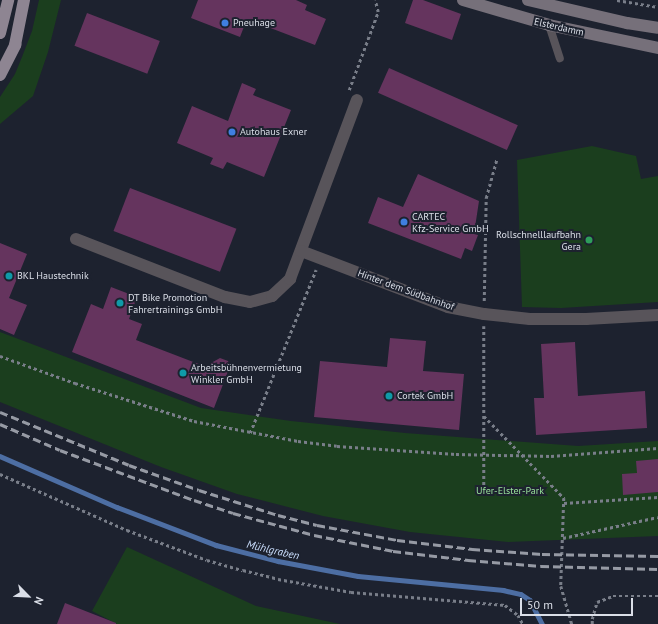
<!DOCTYPE html>
<html>
<head>
<meta charset="utf-8">
<style>
  body { margin:0 }
  #map { position:relative; width:658px; height:624px; overflow:hidden; background:#1d222f; font-family:"PT Sans",sans-serif }
  div>[style] { position:absolute }
  [style*='--x'] { left:calc(var(--x)*1px); top:calc(var(--y)*1px); width:calc(var(--w)*1px); rotate:calc(var(--a)*1deg) }
  .green>* { inset:0; background:#1b3e1e }
  .stream>* { height:4.5px; margin:-2.25px; padding:0 2.25px; transform-origin:2.25px; border-radius:2.25px; background:#4d6ea3 }
  .building>* { inset:0; background:#65345e; transform-origin:0 0 }
  .path>* { height:2.5px; margin-top:-1.25px; transform-origin:0; background:repeating-linear-gradient(90deg,#797e89 0 3px,transparent 0 6px) }
  .lane>* { height:8px; margin:-4px; padding:0 4px; transform-origin:4px; border-radius:4px; background:#58545a }
  .street>* { height:12px; margin:-6px; padding:0 6px; transform-origin:6px; border-radius:6px; background:#58545a }
  .secondary>* { height:12px; margin:-6px; padding:0 6px; transform-origin:6px; border-radius:6px; background:#76707a }
  .primary>* { height:12px; margin:-6px; padding:0 6px; transform-origin:6px; border-radius:6px; background:#8e8592 }
  .rail>* { height:3px; margin-top:-1.5px; transform-origin:0; background:repeating-linear-gradient(90deg,#969aa4 0 8px,transparent 0 12px) }
  .dots>* { width:11px; height:11px; translate:-50% -50%; box-sizing:border-box; border:2px solid #1d222f; border-radius:50% }
  span { translate:-50% -50%; white-space:nowrap; text-align:center; line-height:1.15; -webkit-text-stroke:4px #1d222f; paint-order:stroke }
  .poi-label { font-size:10px; color:#dbdfe8 }
  .left { translate:0 -50%; text-align:left }
  .right { translate:-100% -50%; text-align:right }
  .street-label { font-size:10px; color:#dbdfe8 }
  .park-label { font-size:10px; color:#99e29b }
  .water-label { font-size:11px; color:#c9ddfc; font-style:italic }
  .north { position:absolute; left:8px; top:576px; width:40px; height:40px; -webkit-text-stroke:3px #1d222f; paint-order:stroke; rotate:114deg; font-size:11px; font-weight:700; line-height:16px; text-align:center; color:#dbdfe8 }
  .north::after { content:''; display:block; margin:auto; width:14px; height:18px; background:#dbdfe8; clip-path:polygon(50% 0,100% 100%,50% 72%,0 100%) }
  .scale { position:absolute; left:520px; top:598px; width:113px; height:18px; box-sizing:border-box; border:2px solid #dbdfe8; border-top:0; padding-left:5px; font-size:12px; line-height:14px; white-space:nowrap; color:#dbdfe8; -webkit-text-stroke:3px #1d222f; paint-order:stroke }
</style>
</head>
<body>
<div id="map">
  <div class="green">
    <i style="clip-path:polygon(39px 0,61px 0,48px 52px,33px 96px,0 124px,0 97px,15px 74px,22px 57px,32px 31px)"></i>
    <i style="clip-path:polygon(592px 146px,636px 156px,641px 179px,658px 176px,658px 302px,561px 308px,522px 307px,517px 160px)"></i>
    <i style="clip-path:polygon(0 332px,201px 408px,291px 421px,405px 433px,578px 446px,658px 441px,658px 536px,508px 542px,410px 532px,323px 516px,237px 494px,161px 467px,0 402px)"></i>
    <i style="clip-path:polygon(127px 547px,256px 606px,340px 624px,117px 624px,92px 611px)"></i>
  </div>
  <div class="stream">
    <i style="--x:0;--y:456;--w:128;--a:23.6"></i>
    <i style="--x:117;--y:507;--w:106;--a:21"></i>
    <i style="--x:216;--y:545;--w:64;--a:14.5"></i>
    <i style="--x:278;--y:561;--w:81;--a:10.6"></i>
    <i style="--x:358;--y:576;--w:146;--a:5.5"></i>
    <i style="--x:503;--y:590;--w:18;--a:13"></i>
    <i style="--x:521;--y:594;--w:11;--a:34"></i>
    <i style="--x:530;--y:600;--w:27;--a:63"></i>
  </div>
  <div class="building">
    <i style="clip-path:polygon(198px 0,296px 0,307px 5px,305px 10px,326px 19px,315px 45px,247px 19px,240px 37px,191px 18px)"></i>
    <i style="clip-path:polygon(413px 0,423px 0,461px 14px,452px 40px,405px 23px)"></i>
    <i style="left:87px;top:13px;width:78px;height:35px;rotate:21deg"></i>
    <i style="left:389px;top:68px;width:141px;height:27px;rotate:24deg"></i>
    <i style="clip-path:polygon(242px 83px,256px 89px,253px 95px,291px 110px,264px 177px,227px 162px,223px 169px,210px 164px,213px 158px,177px 143px,192px 106px,228px 121px)"></i>
    <i style="clip-path:polygon(418px 174px,479px 201px,474px 234px,478px 235px,472px 251px,465px 248px,461px 259px,368px 223px,378px 197px,403px 207px)"></i>
    <i style="left:130px;top:188px;width:114px;height:46px;rotate:21deg"></i>
    <i style="clip-path:polygon(0 243px,27px 254px,9px 298px,27px 305px,14px 335px,0 329px)"></i>
    <i style="clip-path:polygon(111px 287px,137px 297px,129px 319px,142px 324px,136px 340px,209px 368px,211px 363px,220px 358px,228px 361px,230px 366px,214px 408px,72px 352px,91px 304px,103px 309px)"></i>
    <i style="clip-path:polygon(390px 338px,426px 341px,423px 371px,464px 374px,459px 430px,314px 417px,320px 361px,387px 367px)"></i>
    <i style="clip-path:polygon(575px 342px,578px 396px,645px 391px,647px 428px,536px 435px,534px 398px,544px 398px,541px 344px)"></i>
    <i style="clip-path:polygon(658px 459px,658px 492px,623px 495px,622px 474px,637px 473px,636px 461px)"></i>
    <i style="clip-path:polygon(65px 603px,116px 623px,116px 624px,57px 624px)"></i>
  </div>
  <div class="path">
    <i style="--x:617;--y:0;--w:42;--a:9.7"></i>
    <i style="--x:349;--y:90;--w:83;--a:-69.6"></i>
    <i style="--x:378;--y:12;--w:12;--a:-104"></i>
    <i style="--x:484;--y:301;--w:103;--a:-88.9"></i>
    <i style="--x:486;--y:198;--w:41;--a:-74.6"></i>
    <i style="--x:484;--y:326;--w:167;--a:90"></i>
    <i style="--x:0;--y:356;--w:80;--a:19.8"></i>
    <i style="--x:75;--y:383;--w:125;--a:17.7"></i>
    <i style="--x:194;--y:421;--w:106;--a:10.9"></i>
    <i style="--x:298;--y:441;--w:39;--a:7"></i>
    <i style="--x:337;--y:446;--w:119;--a:3.8"></i>
    <i style="--x:456;--y:454;--w:95;--a:1.2"></i>
    <i style="--x:551;--y:456;--w:107;--a:-4.3"></i>
    <i style="--x:484;--y:416;--w:115;--a:45.7"></i>
    <i style="--x:564;--y:498;--w:88;--a:92"></i>
    <i style="--x:561;--y:586;--w:40;--a:74"></i>
    <i style="--x:250;--y:433;--w:176;--a:-68"></i>
    <i style="--x:0;--y:474;--w:139;--a:23.8"></i>
    <i style="--x:127;--y:530;--w:85;--a:20.6"></i>
    <i style="--x:207;--y:560;--w:37;--a:16"></i>
    <i style="--x:243;--y:570;--w:36;--a:14"></i>
    <i style="--x:278;--y:579;--w:74;--a:10.1"></i>
    <i style="--x:351;--y:592;--w:155;--a:4.8"></i>
    <i style="--x:505;--y:605;--w:16;--a:38"></i>
    <i style="--x:518;--y:615;--w:10;--a:61"></i>
    <i style="--x:564;--y:503;--w:94;--a:-3.7"></i>
    <i style="--x:563;--y:538;--w:97;--a:-12.5"></i>
    <i style="--x:592;--y:624;--w:5;--a:-90"></i>
    <i style="--x:592;--y:619;--w:18;--a:-74"></i>
    <i style="--x:597;--y:602;--w:17;--a:-21"></i>
    <i style="--x:613;--y:596;--w:45;--a:0"></i>
  </div>
  <div class="lane">
    <i style="--x:549;--y:25;--w:35;--a:72"></i>
  </div>
  <div class="street">
    <i style="--x:76;--y:239;--w:160;--a:21.3"></i>
    <i style="--x:225;--y:297;--w:25;--a:11"></i>
    <i style="--x:250;--y:302;--w:23;--a:-15"></i>
    <i style="--x:272;--y:296;--w:25;--a:-43"></i>
    <i style="--x:290;--y:279;--w:191;--a:-69.5"></i>
    <i style="--x:301;--y:251;--w:157;--a:20.9"></i>
    <i style="--x:448;--y:307;--w:37;--a:11"></i>
    <i style="--x:484;--y:314;--w:46;--a:6.2"></i>
    <i style="--x:530;--y:319;--w:56;--a:0"></i>
    <i style="--x:586;--y:319;--w:72;--a:-3.2"></i>
  </div>
  <div class="secondary">
    <i style="--x:463;--y:0;--w:90;--a:16.2"></i>
    <i style="--x:549;--y:25;--w:111;--a:11.9"></i>
    <i style="--x:528;--y:0;--w:102;--a:13.1"></i>
    <i style="--x:627;--y:23;--w:31;--a:9"></i>
  </div>
  <div class="primary">
    <i style="--x:0;--y:33;--w:34;--a:-76"></i>
    <i style="--x:0;--y:75;--w:34;--a:-63"></i>
    <i style="--x:15;--y:45;--w:46;--a:-78.7"></i>
  </div>
  <div class="rail">
    <i style="--x:0;--y:412;--w:139;--a:22.3"></i>
    <i style="--x:129;--y:465;--w:74;--a:19.7"></i>
    <i style="--x:199;--y:490;--w:83;--a:17.6"></i>
    <i style="--x:278;--y:515;--w:40;--a:14.4"></i>
    <i style="--x:317;--y:525;--w:81;--a:10.6"></i>
    <i style="--x:397;--y:540;--w:76;--a:6.8"></i>
    <i style="--x:472;--y:549;--w:70;--a:4.1"></i>
    <i style="--x:542;--y:554;--w:116;--a:1"></i>
    <i style="--x:0;--y:424;--w:65;--a:23.4"></i>
    <i style="--x:60;--y:450;--w:143;--a:20.5"></i>
    <i style="--x:194;--y:500;--w:41;--a:18.4"></i>
    <i style="--x:233;--y:513;--w:84;--a:15.2"></i>
    <i style="--x:314;--y:535;--w:81;--a:11.4"></i>
    <i style="--x:393;--y:551;--w:76;--a:6.8"></i>
    <i style="--x:468;--y:560;--w:73;--a:4.7"></i>
    <i style="--x:541;--y:566;--w:117;--a:1.5"></i>
  </div>
  <div class="dots">
    <i style="left:225px;top:23px;background:#3f7fe0"></i>
    <i style="left:232px;top:132px;background:#3f7fe0"></i>
    <i style="left:404px;top:222px;background:#3f7fe0"></i>
    <i style="left:589px;top:240px;background:#2e9e5b"></i>
    <i style="left:9px;top:276px;background:#0f9aa8"></i>
    <i style="left:120px;top:303px;background:#0f9aa8"></i>
    <i style="left:183px;top:373px;background:#0f9aa8"></i>
    <i style="left:389px;top:396px;background:#0f9aa8"></i>
  </div>
  <div class="poi-label">
    <span class="left" style="left:233px;top:23px">Pneuhage</span>
    <span class="left" style="left:240px;top:132px">Autohaus Exner</span>
    <span class="left" style="left:412px;top:222px">CARTEC<br>Kfz-Service GmbH</span>
    <span class="right" style="left:581px;top:240px">Rollschnelllaufbahn<br>Gera</span>
    <span class="left" style="left:17px;top:276px">BKL Haustechnik</span>
    <span class="left" style="left:128px;top:303px">DT Bike Promotion<br>Fahrertrainings GmbH</span>
    <span class="left" style="left:191px;top:373px">Arbeitsbühnenvermietung<br>Winkler GmbH</span>
    <span class="left" style="left:397px;top:396px">Cortek GmbH</span>
  </div>
  <div class="street-label">
    <span style="left:559px;top:27px;rotate:13deg">Elsterdamm</span>
    <span style="left:406px;top:290px;rotate:20deg">Hinter dem Südbahnhof</span>
  </div>
  <div class="park-label">
    <span style="left:510px;top:491px">Ufer-Elster-Park</span>
  </div>
  <div class="water-label">
    <span style="left:273px;top:550px;rotate:13deg">Mühlgraben</span>
  </div>
  <div class="north">N</div>
  <div class="scale">50 m</div>
</div>
</body>
</html>
